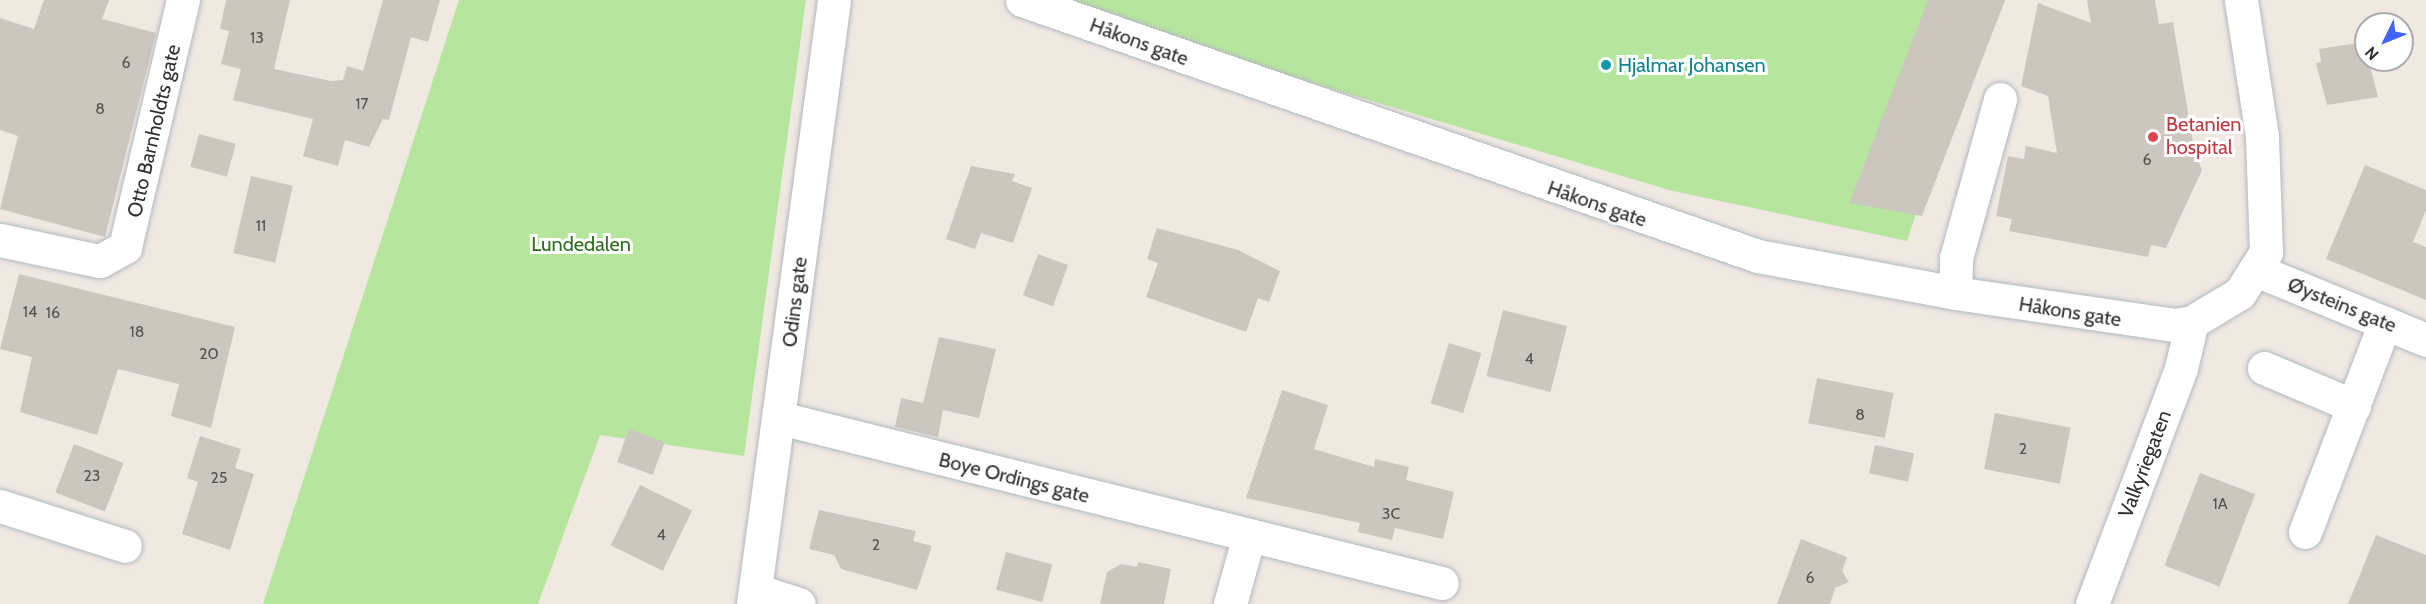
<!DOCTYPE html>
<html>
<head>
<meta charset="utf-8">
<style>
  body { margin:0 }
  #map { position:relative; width:2426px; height:604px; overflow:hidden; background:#efe9e1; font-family:Cabin,sans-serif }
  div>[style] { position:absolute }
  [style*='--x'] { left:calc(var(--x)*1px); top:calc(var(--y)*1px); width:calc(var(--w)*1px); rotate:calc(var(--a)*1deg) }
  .green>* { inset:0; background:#b6e59e }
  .building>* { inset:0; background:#cbc7bf; transform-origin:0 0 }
  .roads { filter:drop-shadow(0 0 2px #b4b7c1) drop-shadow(0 0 2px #b4b7c1) }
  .minor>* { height:33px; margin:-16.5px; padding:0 16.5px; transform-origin:16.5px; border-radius:16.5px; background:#fff }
  .dots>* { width:16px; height:16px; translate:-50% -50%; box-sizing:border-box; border:3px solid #fff; border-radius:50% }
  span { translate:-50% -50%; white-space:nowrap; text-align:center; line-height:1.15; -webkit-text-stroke:6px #fff; paint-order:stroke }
  .number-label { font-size:16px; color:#555452 }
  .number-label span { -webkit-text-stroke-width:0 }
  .street-label { font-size:20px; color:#2e2e2e }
  .culture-label { font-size:20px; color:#0d838f }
  .left { translate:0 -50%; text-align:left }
  .health-label { font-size:20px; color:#be3a42 }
  .park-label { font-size:20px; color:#2c6e1b }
  .north { position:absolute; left:2354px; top:12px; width:60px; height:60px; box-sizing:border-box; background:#fff; border:2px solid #ababab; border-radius:50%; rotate:227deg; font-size:16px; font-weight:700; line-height:24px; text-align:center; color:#2e2e2e }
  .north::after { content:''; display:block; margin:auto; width:21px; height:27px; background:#4264fb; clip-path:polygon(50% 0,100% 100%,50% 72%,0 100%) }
</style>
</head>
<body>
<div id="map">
  <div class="green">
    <i style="clip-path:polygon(459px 0,806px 0,744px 456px,600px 435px,538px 604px,263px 604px)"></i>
    <i style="clip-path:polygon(1034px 0,1987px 0,1907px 241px,1669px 190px)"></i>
  </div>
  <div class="building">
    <i style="clip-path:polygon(44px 0,109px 0,102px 19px,156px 33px,105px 237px,0 209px,18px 136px,0 130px,0 18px,34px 29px)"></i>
    <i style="clip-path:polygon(226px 0,290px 0,274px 69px,331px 81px,343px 80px,347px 66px,363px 71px,383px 0,440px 0,428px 42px,411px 37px,389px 120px,383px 119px,369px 147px,345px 140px,338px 166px,303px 156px,313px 119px,233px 100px,241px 69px,221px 64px,229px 31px,220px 29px)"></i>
    <i style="clip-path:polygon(1928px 0,2005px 0,1922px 216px,1849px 203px)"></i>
    <i style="clip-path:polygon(2087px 0,2155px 0,2159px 24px,2173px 22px,2195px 154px,2202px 170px,2166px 248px,2151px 245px,2148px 257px,2009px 231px,2012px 219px,1996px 216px,2008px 156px,2024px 159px,2026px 146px,2057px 153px,2048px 96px,2021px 86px,2038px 3px,2091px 23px)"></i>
    <i style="clip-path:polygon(2364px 42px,2378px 97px,2327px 105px,2316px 63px,2321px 62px,2319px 49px)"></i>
    <i style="left:199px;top:134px;width:38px;height:34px;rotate:15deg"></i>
    <i style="clip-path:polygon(2365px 165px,2426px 190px,2426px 210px,2413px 242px,2426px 247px,2426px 300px,2326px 259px)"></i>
    <i style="clip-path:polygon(971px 166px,1015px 174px,1012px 181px,1032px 188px,1013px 243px,981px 233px,975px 249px,946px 239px)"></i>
    <i style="left:251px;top:176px;width:43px;height:79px;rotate:13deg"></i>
    <i style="clip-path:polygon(1157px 228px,1238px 250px,1280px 271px,1269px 302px,1258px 298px,1246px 332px,1146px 297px,1158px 263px,1147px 259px)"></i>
    <i style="left:1038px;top:254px;width:32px;height:44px;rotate:20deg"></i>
    <i style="clip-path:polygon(19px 274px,235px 327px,211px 428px,171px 416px,179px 384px,118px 369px,97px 435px,20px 412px,32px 357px,0 349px)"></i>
    <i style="left:1503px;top:310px;width:66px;height:68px;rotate:14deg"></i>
    <i style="clip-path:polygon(939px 337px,996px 349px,979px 418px,943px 410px,938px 437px,895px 427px,901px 398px,923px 403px)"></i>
    <i style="left:1449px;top:343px;width:34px;height:63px;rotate:17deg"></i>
    <i style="left:1817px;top:378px;width:78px;height:46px;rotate:11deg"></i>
    <i style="clip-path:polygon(1282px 390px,1328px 405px,1314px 449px,1374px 467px,1375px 459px,1409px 467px,1406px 480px,1454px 492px,1443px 539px,1395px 528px,1392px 540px,1358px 532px,1360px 523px,1246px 498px)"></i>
    <i style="left:1995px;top:413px;width:77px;height:57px;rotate:11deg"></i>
    <i style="left:629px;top:429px;width:38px;height:35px;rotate:20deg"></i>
    <i style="clip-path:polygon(200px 436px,241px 449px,235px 468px,254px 474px,230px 550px,182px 534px,198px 482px,187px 478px)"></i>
    <i style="left:74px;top:444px;width:53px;height:52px;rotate:21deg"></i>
    <i style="left:1875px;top:445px;width:40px;height:29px;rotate:12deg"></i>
    <i style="left:2200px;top:473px;width:59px;height:99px;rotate:21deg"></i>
    <i style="left:640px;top:485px;width:58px;height:67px;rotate:26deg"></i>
    <i style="clip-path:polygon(819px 510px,916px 531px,913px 541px,932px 546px,917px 590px,841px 569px,834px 555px,809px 549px)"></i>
    <i style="clip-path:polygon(2376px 535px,2426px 555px,2426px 604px,2348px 604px)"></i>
    <i style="clip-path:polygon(1801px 539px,1847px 557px,1842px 571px,1849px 582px,1835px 588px,1830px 604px,1777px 604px)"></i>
    <i style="left:1006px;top:552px;width:48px;height:39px;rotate:15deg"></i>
    <i style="clip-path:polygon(1138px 562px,1171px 569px,1164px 604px,1100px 604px,1107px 572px,1121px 564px,1137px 567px)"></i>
  </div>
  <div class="roads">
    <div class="minor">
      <i style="--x:1022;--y:0;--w:779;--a:19.18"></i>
      <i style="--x:1758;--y:256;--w:200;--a:10.6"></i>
      <i style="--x:1955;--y:293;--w:221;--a:8.3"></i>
      <i style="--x:2174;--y:325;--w:18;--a:-9"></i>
      <i style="--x:2192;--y:322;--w:56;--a:-31.1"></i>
      <i style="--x:2240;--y:293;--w:49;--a:-57.6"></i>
      <i style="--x:2266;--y:252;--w:116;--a:-92"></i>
      <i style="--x:2262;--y:136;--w:138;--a:-98.8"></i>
      <i style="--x:0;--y:240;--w:102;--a:11.9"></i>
      <i style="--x:100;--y:261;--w:29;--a:-29"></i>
      <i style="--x:125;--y:247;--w:254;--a:-76.8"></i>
      <i style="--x:2258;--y:271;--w:182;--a:22.3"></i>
      <i style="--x:1955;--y:293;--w:35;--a:-88"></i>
      <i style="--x:1956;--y:258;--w:165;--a:-74.5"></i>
      <i style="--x:2264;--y:368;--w:98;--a:22.9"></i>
      <i style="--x:780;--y:418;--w:682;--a:14"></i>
      <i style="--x:0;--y:506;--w:131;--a:17.7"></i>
      <i style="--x:2305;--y:532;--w:224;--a:-69.1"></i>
      <i style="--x:755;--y:590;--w:46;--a:17.7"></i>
      <i style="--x:753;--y:604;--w:609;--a:-82.36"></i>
      <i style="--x:1230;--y:604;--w:67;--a:-74.5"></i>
      <i style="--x:2092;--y:604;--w:252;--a:-69.3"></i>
      <i style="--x:2181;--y:368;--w:47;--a:-76.6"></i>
    </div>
  </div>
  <div class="dots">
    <i style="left:1606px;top:65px;background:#0f9aa8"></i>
    <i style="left:2153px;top:137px;background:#e0444e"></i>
  </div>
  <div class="number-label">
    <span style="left:257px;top:38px">13</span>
    <span style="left:126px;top:63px">6</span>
    <span style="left:362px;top:104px">17</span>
    <span style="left:100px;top:109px">8</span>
    <span style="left:2147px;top:160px">6</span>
    <span style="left:261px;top:226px">11</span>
    <span style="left:30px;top:312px">14</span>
    <span style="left:53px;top:313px">16</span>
    <span style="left:137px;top:332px">18</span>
    <span style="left:209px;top:354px">20</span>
    <span style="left:1529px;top:359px">4</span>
    <span style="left:1860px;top:415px">8</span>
    <span style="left:2023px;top:449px">2</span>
    <span style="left:92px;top:476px">23</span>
    <span style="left:219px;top:478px">25</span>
    <span style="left:2220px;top:504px">1A</span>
    <span style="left:1391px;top:514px">3C</span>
    <span style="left:661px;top:535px">4</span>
    <span style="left:876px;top:545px">2</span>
    <span style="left:1810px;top:578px">6</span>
  </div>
  <div class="street-label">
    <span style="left:1139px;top:42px;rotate:20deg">Håkons gate</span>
    <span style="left:154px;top:131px;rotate:-77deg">Otto Barnholdts gate</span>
    <span style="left:1597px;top:204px;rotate:19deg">Håkons gate</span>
    <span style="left:795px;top:302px;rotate:-83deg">Odins gate</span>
    <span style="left:2342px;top:305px;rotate:22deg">Øysteins gate</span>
    <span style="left:2070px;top:312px;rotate:9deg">Håkons gate</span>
    <span style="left:2145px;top:464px;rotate:-69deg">Valkyriegaten</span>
    <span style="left:1014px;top:478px;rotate:14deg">Boye Ordings gate</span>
  </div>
  <div class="culture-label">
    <span class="left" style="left:1618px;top:65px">Hjalmar Johansen</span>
  </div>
  <div class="health-label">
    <span class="left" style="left:2166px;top:136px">Betanien<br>hospital</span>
  </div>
  <div class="park-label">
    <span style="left:581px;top:244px">Lundedalen</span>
  </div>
  <div class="north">N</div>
</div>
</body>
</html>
